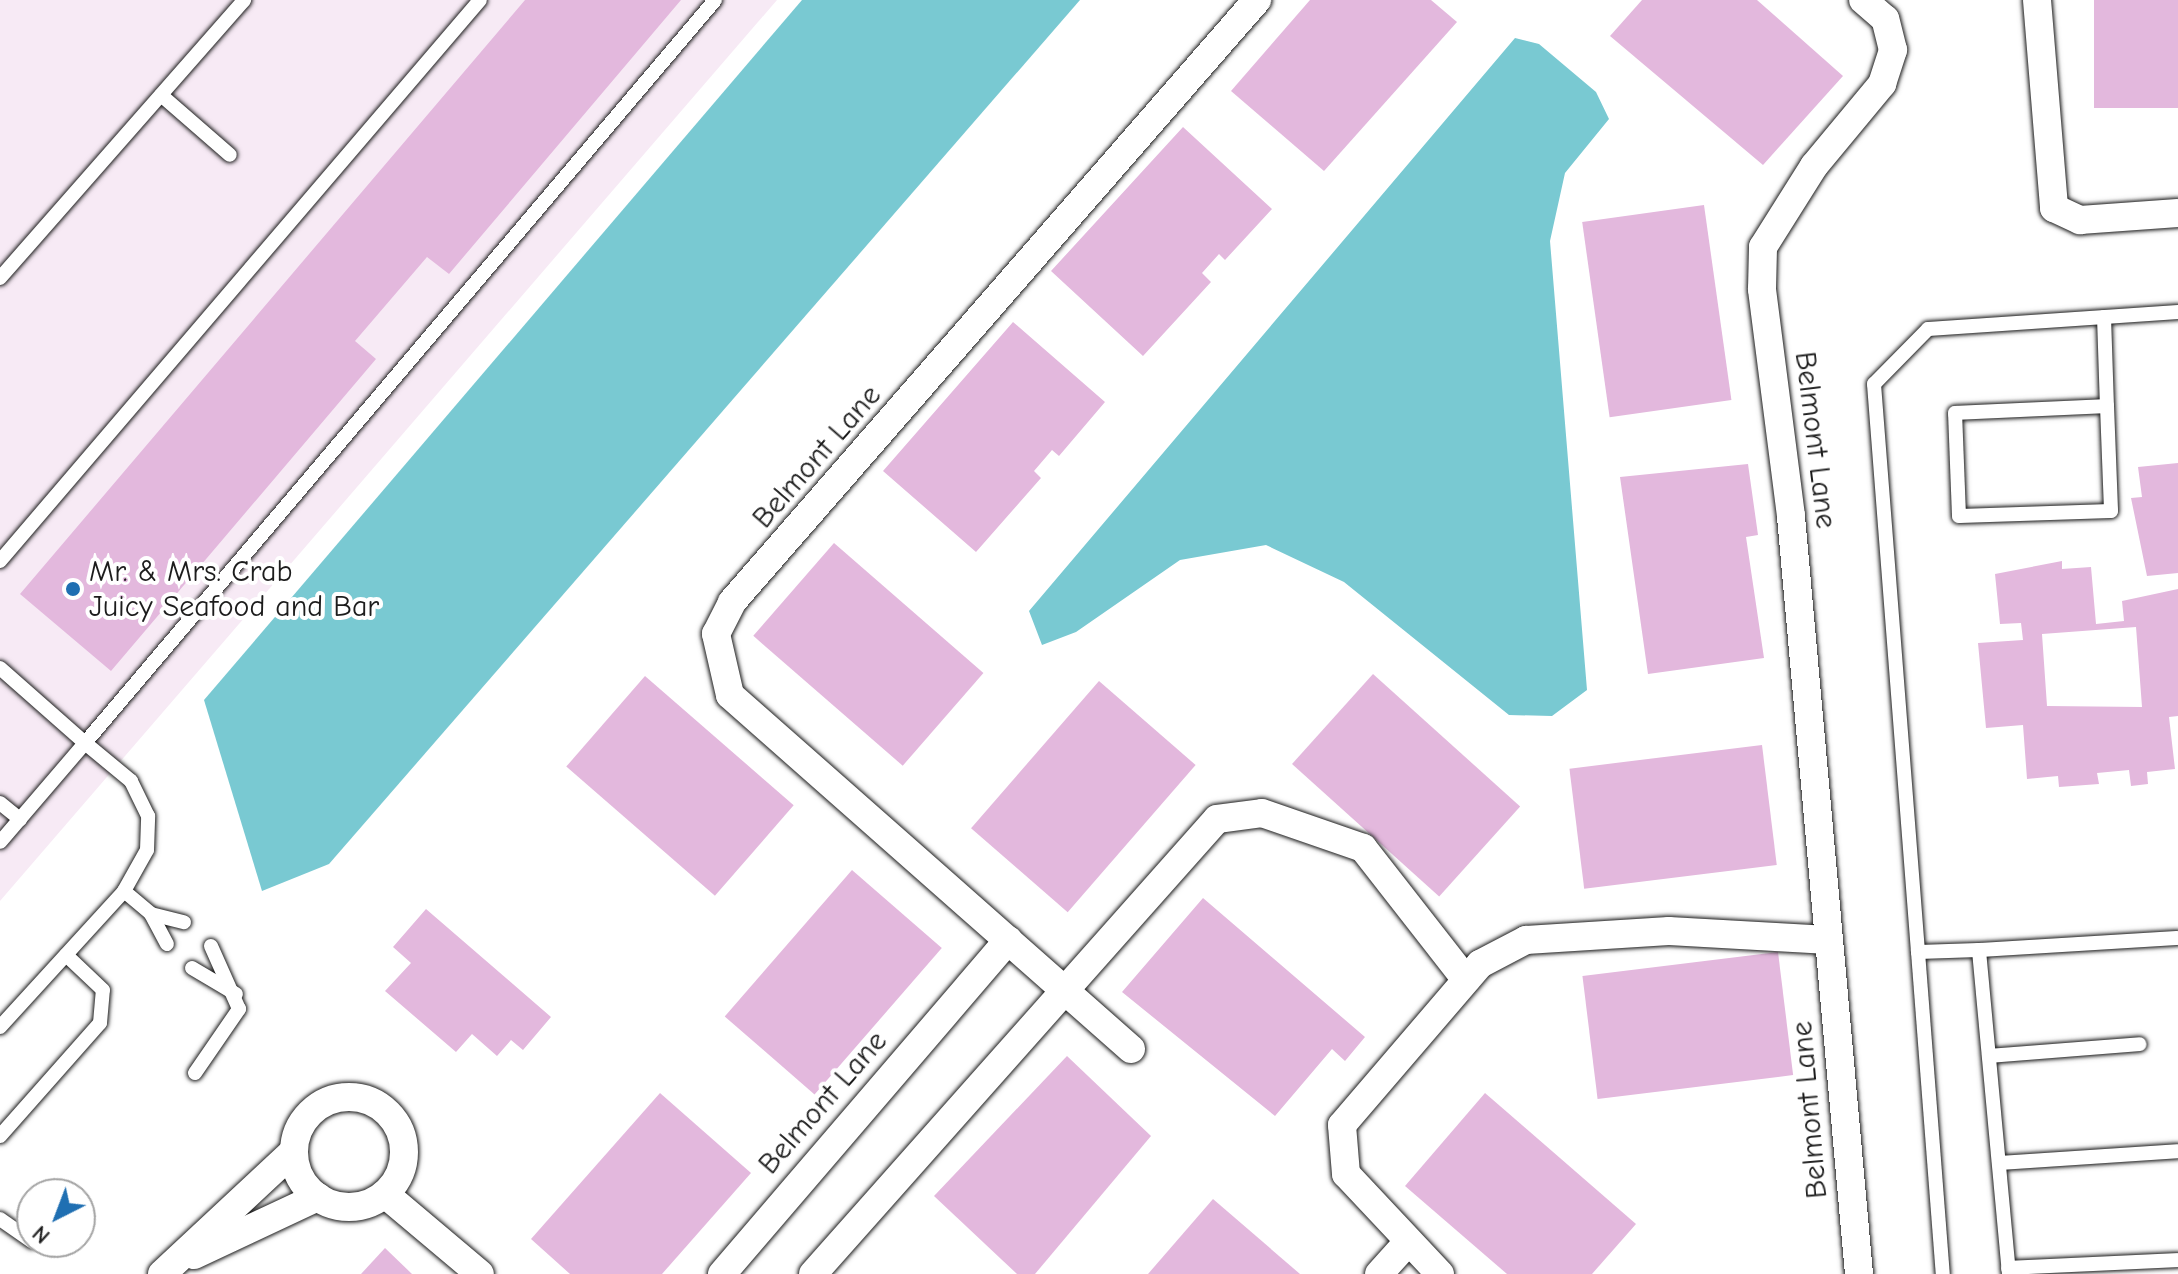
<!DOCTYPE html>
<html>
<head>
<meta charset="utf-8">
<style>
  body { margin:0 }
  #map { position:relative; width:2178px; height:1274px; overflow:hidden; background:#fff; font-family:"Comic Neue",sans-serif }
  div>[style] { position:absolute }
  [style*='--x'] { left:calc(var(--x)*1px); top:calc(var(--y)*1px); width:calc(var(--w)*1px); rotate:calc(var(--a)*1deg) }
  .built>* { inset:0; background:#f7eaf5 }
  .water>* { inset:0; background:#79c9d2 }
  .building>* { inset:0; background:#e3b8dd; transform-origin:0 0 }
  .roads { filter:drop-shadow(0 0 2px #1c1c1c) drop-shadow(0 0 2px #1c1c1c) }
  .service>* { height:14px; margin:-7px; padding:0 7px; transform-origin:7px; border-radius:7px; background:#fff }
  .minor>* { height:28px; margin:-14px; padding:0 14px; transform-origin:14px; border-radius:14px; background:#fff }
  .minor>.ring { margin:-14px; padding:0; box-sizing:content-box; background:none; border:28px solid #fff; border-radius:50% }
  .dots>* { width:22px; height:22px; translate:-50% -50%; box-sizing:border-box; border:4px solid #fff; border-radius:50% }
  span { translate:-50% -50%; white-space:nowrap; text-align:center; line-height:1.15; -webkit-text-stroke:8px #fff; paint-order:stroke }
  .street-label { font-size:30px; color:#1c1c1c }
  .poi-label { font-size:30px; color:#1c1c1c }
  .left { translate:0 -50%; text-align:left }
  .north { position:absolute; left:16px; top:1178px; width:80px; height:80px; box-sizing:border-box; background:#fff; border:2px solid #a4a4a4; border-radius:50%; rotate:222deg; font-size:22px; font-weight:700; line-height:32px; text-align:center; color:#1c1c1c }
  .north::after { content:''; display:block; margin:auto; width:28px; height:36px; background:#1f6fb2; clip-path:polygon(50% 0,100% 100%,50% 72%,0 100%) }
</style>
</head>
<body>
<div id="map">
  <div class="built">
    <i style="clip-path:polygon(0 0,777px 0,0 901px)"></i>
  </div>
  <div class="water">
    <i style="clip-path:polygon(802px 0,1080px 0,329px 864px,262px 891px,204px 700px)"></i>
    <i style="clip-path:polygon(1515px 38px,1539px 44px,1596px 92px,1609px 119px,1565px 173px,1550px 241px,1587px 690px,1552px 716px,1509px 715px,1344px 582px,1266px 545px,1180px 560px,1076px 632px,1042px 645px,1029px 611px)"></i>
  </div>
  <div class="building">
    <i style="clip-path:polygon(525px 0,681px 0,449px 274px,427px 257px,355px 341px,376px 359px,111px 671px,20px 594px)"></i>
    <i style="clip-path:polygon(1310px 0,1431px 0,1457px 22px,1324px 171px,1231px 91px)"></i>
    <i style="clip-path:polygon(1642px 0,1757px 0,1843px 76px,1763px 165px,1610px 36px)"></i>
    <i style="left:2094px;top:0;width:84px;height:108px"></i>
    <i style="clip-path:polygon(1183px 127px,1272px 209px,1225px 260px,1219px 254px,1202px 273px,1211px 282px,1143px 356px,1051px 271px)"></i>
    <i style="left:1704px;top:205px;width:197px;height:123px;rotate:82deg"></i>
    <i style="clip-path:polygon(1013px 322px,1105px 402px,1059px 456px,1052px 450px,1034px 471px,1041px 478px,976px 552px,883px 471px)"></i>
    <i style="clip-path:polygon(2178px 463px,2178px 573px,2147px 576px,2131px 498px,2142px 497px,2138px 467px)"></i>
    <i style="clip-path:polygon(1748px 464px,1758px 535px,1746px 537px,1764px 658px,1648px 674px,1620px 477px)"></i>
    <i style="left:834px;top:543px;width:198px;height:123px;rotate:41deg"></i>
    <i style="clip-path:polygon(evenodd,2062px 561px,2062px 569px,2091px 567px,2096px 624px,2124px 621px,2122px 601px,2178px 589px,2178px 716px,2169px 717px,2175px 769px,2147px 772px,2148px 784px,2131px 786px,2129px 770px,2097px 773px,2099px 784px,2059px 787px,2058px 776px,2027px 779px,2023px 725px,1986px 728px,1978px 643px,2023px 640px,2021px 623px,2000px 624px,1995px 574px,2062px 561px,2136px 627px,2142px 707px,2047px 706px,2042px 634px,2136px 627px)"></i>
    <i style="left:1373px;top:674px;width:198px;height:121px;rotate:42deg"></i>
    <i style="left:645px;top:676px;width:197px;height:120px;rotate:41deg"></i>
    <i style="left:1099px;top:681px;width:128px;height:195px;rotate:41deg"></i>
    <i style="left:1762px;top:745px;width:121px;height:194px;rotate:83deg"></i>
    <i style="left:852px;top:870px;width:119px;height:194px;rotate:41deg"></i>
    <i style="clip-path:polygon(1203px 898px,1365px 1037px,1345px 1061px,1332px 1049px,1275px 1116px,1122px 992px)"></i>
    <i style="clip-path:polygon(426px 909px,551px 1017px,523px 1050px,511px 1040px,497px 1056px,472px 1034px,456px 1052px,385px 991px,411px 963px,393px 947px)"></i>
    <i style="left:1778px;top:952px;width:124px;height:197px;rotate:83deg"></i>
    <i style="clip-path:polygon(1067px 1056px,1151px 1136px,1035px 1274px,1017px 1274px,934px 1196px)"></i>
    <i style="clip-path:polygon(660px 1093px,751px 1173px,662px 1274px,570px 1274px,531px 1239px)"></i>
    <i style="clip-path:polygon(1485px 1093px,1636px 1224px,1592px 1274px,1507px 1274px,1405px 1186px)"></i>
    <i style="clip-path:polygon(1213px 1199px,1300px 1274px,1148px 1274px)"></i>
    <i style="clip-path:polygon(385px 1248px,412px 1274px,361px 1274px)"></i>
  </div>
  <div class="roads">
    <div class="service">
      <i style="--x:161;--y:95;--w:91;--a:41"></i>
      <i style="--x:0;--y:278;--w:370;--a:-48.7"></i>
      <i style="--x:2104;--y:317;--w:89;--a:88.1"></i>
      <i style="--x:2107;--y:406;--w:105;--a:87.8"></i>
      <i style="--x:2111;--y:511;--w:152;--a:178.1"></i>
      <i style="--x:1959;--y:516;--w:103;--a:-92.2"></i>
      <i style="--x:1955;--y:413;--w:152;--a:-2.6"></i>
      <i style="--x:0;--y:561;--w:738;--a:-49.45"></i>
      <i style="--x:0;--y:668;--w:113;--a:41.4"></i>
      <i style="--x:85;--y:743;--w:130;--a:130.6"></i>
      <i style="--x:0;--y:803;--w:26;--a:39"></i>
      <i style="--x:124;--y:891;--w:35;--a:40"></i>
      <i style="--x:151;--y:914;--w:34;--a:62"></i>
      <i style="--x:151;--y:914;--w:34;--a:14"></i>
      <i style="--x:1979;--y:950;--w:199;--a:-3.5"></i>
      <i style="--x:1918;--y:952;--w:323;--a:85.6"></i>
      <i style="--x:192;--y:968;--w:51;--a:30.6"></i>
      <i style="--x:0;--y:1027;--w:184;--a:-47.6"></i>
      <i style="--x:124;--y:891;--w:47;--a:-60.7"></i>
      <i style="--x:147;--y:850;--w:34;--a:-88"></i>
      <i style="--x:148;--y:816;--w:39;--a:-116"></i>
      <i style="--x:131;--y:781;--w:60;--a:-140.4"></i>
      <i style="--x:85;--y:743;--w:974;--a:-49.7"></i>
      <i style="--x:1989;--y:1056;--w:151;--a:-4.5"></i>
      <i style="--x:195;--y:1073;--w:78;--a:-55.5"></i>
      <i style="--x:239;--y:1009;--w:69;--a:-114"></i>
      <i style="--x:0;--y:1136;--w:151;--a:-48.5"></i>
      <i style="--x:100;--y:1023;--w:33;--a:-85"></i>
      <i style="--x:103;--y:990;--w:51;--a:-136.6"></i>
      <i style="--x:1999;--y:1163;--w:179;--a:-3.8"></i>
      <i style="--x:0;--y:1219;--w:39;--a:35"></i>
      <i style="--x:2008;--y:1268;--w:170;--a:-2.7"></i>
      <i style="--x:2009;--y:1274;--w:325;--a:-95.3"></i>
      <i style="--x:1979;--y:950;--w:61;--a:178.1"></i>
      <i style="--x:1918;--y:952;--w:570;--a:-94.43"></i>
      <i style="--x:1874;--y:384;--w:77;--a:-45.5"></i>
      <i style="--x:1928;--y:329;--w:251;--a:-3.9"></i>
    </div>
    <div class="minor">
      <i style="--x:2037;--y:0;--w:209;--a:85.3"></i>
      <i style="--x:2054;--y:208;--w:29;--a:25"></i>
      <i style="--x:2080;--y:220;--w:98;--a:-4.1"></i>
      <i style="--x:1131;--y:1049;--w:535;--a:-138.56"></i>
      <i style="--x:730;--y:695;--w:63;--a:-102.9"></i>
      <i style="--x:716;--y:634;--w:36;--a:-63"></i>
      <i style="--x:732;--y:602;--w:799;--a:-48.91"></i>
      <i class="ring" style="left:294px;top:1097px;width:82px;height:82px"></i>
      <i style="--x:385;--y:1194;--w:124;--a:40.1"></i>
      <i style="--x:194;--y:1255;--w:137;--a:-25.1"></i>
      <i style="--x:162;--y:1274;--w:180;--a:-43"></i>
      <i style="--x:722;--y:1274;--w:440;--a:-49.4"></i>
      <i style="--x:813;--y:1274;--w:608;--a:-48.4"></i>
      <i style="--x:1217;--y:819;--w:45;--a:-7.6"></i>
      <i style="--x:1262;--y:813;--w:107;--a:19.1"></i>
      <i style="--x:1363;--y:848;--w:167;--a:52"></i>
      <i style="--x:1379;--y:1274;--w:40;--a:-48"></i>
      <i style="--x:1440;--y:1274;--w:137;--a:-133.2"></i>
      <i style="--x:1346;--y:1174;--w:49;--a:-94.7"></i>
      <i style="--x:1342;--y:1125;--w:212;--a:-49.4"></i>
      <i style="--x:1480;--y:964;--w:52;--a:-27.6"></i>
      <i style="--x:1526;--y:940;--w:143;--a:-3.6"></i>
      <i style="--x:1669;--y:931;--w:160;--a:3.2"></i>
      <i style="--x:1859;--y:1274;--w:761;--a:-95.13"></i>
      <i style="--x:1791;--y:516;--w:229;--a:-97.3"></i>
      <i style="--x:1762;--y:289;--w:42;--a:-88.6"></i>
      <i style="--x:1763;--y:247;--w:96;--a:-57.8"></i>
      <i style="--x:1814;--y:166;--w:107;--a:-50.3"></i>
      <i style="--x:1882;--y:84;--w:36;--a:-72"></i>
      <i style="--x:1893;--y:50;--w:32;--a:-104"></i>
      <i style="--x:1885;--y:19;--w:29;--a:-139"></i>
    </div>
  </div>
  <div class="dots">
    <i style="left:73px;top:589px;background:#1f6fb2"></i>
  </div>
  <div class="street-label">
    <span style="left:1815px;top:440px;rotate:83deg">Belmont Lane</span>
    <span style="left:817px;top:457px;rotate:-49deg">Belmont Lane</span>
    <span style="left:823px;top:1103px;rotate:-49deg">Belmont Lane</span>
    <span style="left:1810px;top:1110px;rotate:-95deg">Belmont Lane</span>
  </div>
  <div class="poi-label">
    <span class="left" style="left:89px;top:589px">Mr. &amp; Mrs. Crab<br>Juicy Seafood and Bar</span>
  </div>
  <div class="north">N</div>
</div>
</body>
</html>
